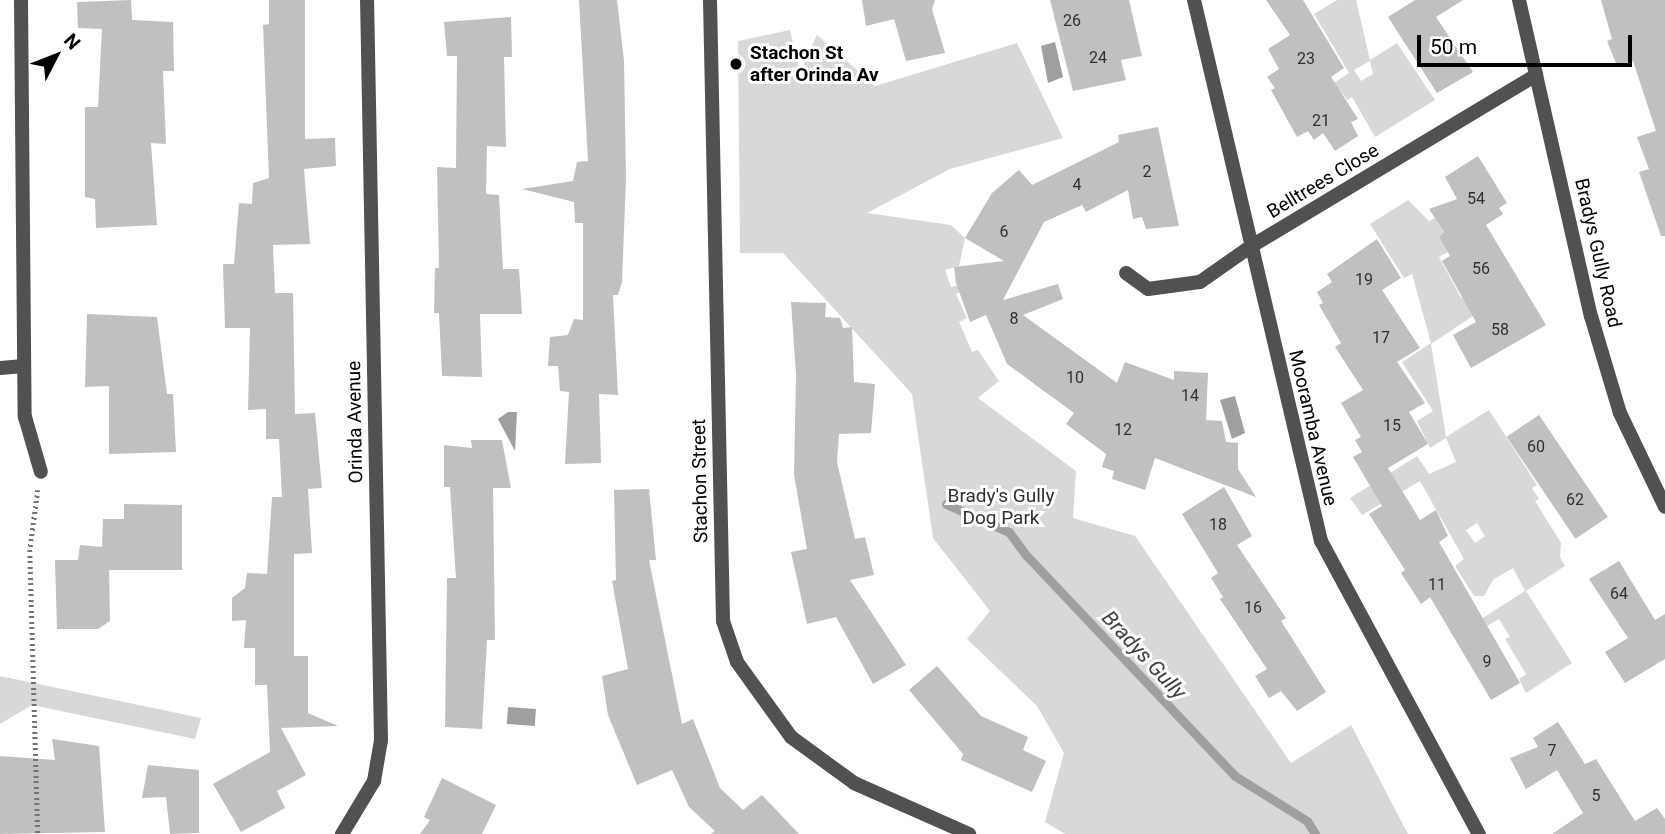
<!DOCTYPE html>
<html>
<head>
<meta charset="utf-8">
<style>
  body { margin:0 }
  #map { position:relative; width:1665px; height:834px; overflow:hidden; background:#fff; font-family:Roboto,sans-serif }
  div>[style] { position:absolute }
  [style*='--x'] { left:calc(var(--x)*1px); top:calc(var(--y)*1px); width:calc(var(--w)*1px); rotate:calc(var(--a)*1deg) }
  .green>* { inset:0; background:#d8d8d8 }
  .water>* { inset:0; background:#9f9f9f; transform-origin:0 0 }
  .stream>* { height:9px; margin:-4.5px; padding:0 4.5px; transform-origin:4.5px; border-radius:4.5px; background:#9f9f9f }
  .building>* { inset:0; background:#c0c0c0; transform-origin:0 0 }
  .path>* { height:4.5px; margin-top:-2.25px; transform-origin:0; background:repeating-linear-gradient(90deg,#737373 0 2px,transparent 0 5.5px) }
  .minor>* { height:14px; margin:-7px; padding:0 7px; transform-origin:7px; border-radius:7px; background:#515151 }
  .dots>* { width:19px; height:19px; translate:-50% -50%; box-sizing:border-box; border:4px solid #fff; border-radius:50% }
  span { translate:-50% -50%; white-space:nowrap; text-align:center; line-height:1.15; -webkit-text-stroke:6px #fff; paint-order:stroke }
  .number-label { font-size:16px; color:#303030 }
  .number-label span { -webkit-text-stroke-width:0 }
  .poi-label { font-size:19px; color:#000; font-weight:700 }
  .left { translate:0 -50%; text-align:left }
  .street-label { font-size:19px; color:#000 }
  .park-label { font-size:19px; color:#2f2f2f }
  .water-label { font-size:21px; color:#404040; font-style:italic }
  .north { position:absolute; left:21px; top:21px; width:70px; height:70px; -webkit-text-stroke:5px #fff; paint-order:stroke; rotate:48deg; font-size:19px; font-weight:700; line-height:28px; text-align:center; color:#000 }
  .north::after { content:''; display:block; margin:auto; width:24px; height:32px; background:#000; clip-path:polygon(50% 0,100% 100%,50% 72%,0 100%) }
  .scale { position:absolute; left:1417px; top:35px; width:215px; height:32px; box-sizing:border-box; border:4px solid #000; border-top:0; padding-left:9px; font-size:21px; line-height:24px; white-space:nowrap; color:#000; -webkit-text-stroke:5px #fff; paint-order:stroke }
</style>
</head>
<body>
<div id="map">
  <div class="green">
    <i style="clip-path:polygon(evenodd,1337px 0,1356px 0,1370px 60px,1397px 43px,1435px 100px,1375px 137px,1352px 97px,1347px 100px,1334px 83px,1349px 73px,1314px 14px,1337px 0,1370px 61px,1373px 74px,1361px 81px,1354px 70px,1370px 61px)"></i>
    <i style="clip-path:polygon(790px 30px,800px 72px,817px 35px,875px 86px,1017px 43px,1063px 138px,950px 169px,867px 213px,951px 225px,965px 238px,959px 266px,945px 270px,951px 287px,961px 285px,963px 291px,956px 294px,967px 318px,959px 322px,972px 352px,978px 350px,999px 381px,978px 398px,1076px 471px,1073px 518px,1135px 536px,1291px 763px,1351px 725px,1408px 834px,1065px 834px,1045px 822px,1064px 753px,1037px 706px,967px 639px,990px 611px,933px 538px,912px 394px,783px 253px,740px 253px,738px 41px)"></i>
    <i style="clip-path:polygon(evenodd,1408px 200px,1429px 221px,1435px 218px,1444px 232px,1439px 237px,1448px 252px,1439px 257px,1461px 298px,1465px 297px,1476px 314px,1431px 344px,1446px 437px,1489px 410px,1537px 485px,1532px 488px,1539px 499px,1535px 501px,1561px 543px,1560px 557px,1565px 566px,1526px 591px,1572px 663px,1526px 693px,1519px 679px,1526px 674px,1505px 639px,1510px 637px,1499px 619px,1485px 627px,1481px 619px,1525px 591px,1513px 568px,1493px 580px,1484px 596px,1474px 596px,1455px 566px,1464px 559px,1420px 481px,1362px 515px,1350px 498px,1417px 456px,1429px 474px,1456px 462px,1446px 438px,1430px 448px,1417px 421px,1433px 411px,1402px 362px,1431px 343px,1412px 274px,1404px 278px,1370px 224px,1408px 200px,1477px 523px,1485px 536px,1475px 543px,1466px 530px,1477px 523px)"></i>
    <i style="clip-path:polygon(0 676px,201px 718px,195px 739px,32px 705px,0 724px)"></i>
  </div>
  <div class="water">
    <i style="clip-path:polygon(1055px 42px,1063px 77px,1048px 83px,1041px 46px)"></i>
    <i style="clip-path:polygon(1235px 396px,1245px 433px,1232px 439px,1220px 400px)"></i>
    <i style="clip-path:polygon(508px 412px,517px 412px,515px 451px,498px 419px)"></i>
    <i style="left:508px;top:707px;width:28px;height:17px;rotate:4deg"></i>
  </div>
  <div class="stream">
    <i style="--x:946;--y:504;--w:69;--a:24"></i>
    <i style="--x:1009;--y:532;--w:29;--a:54"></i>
    <i style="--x:1026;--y:555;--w:304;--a:46.6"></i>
    <i style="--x:1235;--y:776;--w:85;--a:32"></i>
    <i style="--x:1307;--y:821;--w:15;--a:58"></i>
  </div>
  <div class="building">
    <i style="clip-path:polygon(131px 0,132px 20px,173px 22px,174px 71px,163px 71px,166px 144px,151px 143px,157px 225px,96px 228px,95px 199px,85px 197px,85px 107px,98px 107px,102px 29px,78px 28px,77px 2px)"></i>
    <i style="clip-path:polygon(269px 0,305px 0,305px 139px,335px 138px,336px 166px,304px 169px,310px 244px,273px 245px,275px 293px,293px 293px,295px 414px,315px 413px,322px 488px,308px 489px,312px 553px,294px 554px,294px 656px,308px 656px,308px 713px,338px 726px,281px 728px,306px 775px,277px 791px,285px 808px,241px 832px,213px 784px,270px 752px,267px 685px,255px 685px,255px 648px,244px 648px,246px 620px,232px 621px,232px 598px,245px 588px,247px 573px,267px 574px,272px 497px,282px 497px,279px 439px,266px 439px,266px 409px,248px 410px,250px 328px,225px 328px,223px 264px,234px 264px,239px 203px,252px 204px,253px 183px,269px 178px,263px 25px,269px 24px)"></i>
    <i style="clip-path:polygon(579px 0,617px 0,624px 61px,626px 179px,622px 282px,618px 295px,613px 295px,618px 395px,599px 394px,601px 463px,565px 464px,569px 392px,560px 391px,558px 366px,548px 366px,550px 337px,568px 335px,574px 319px,583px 320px,583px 223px,575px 223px,574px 202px,522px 189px,573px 181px,577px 162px,588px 161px)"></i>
    <i style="clip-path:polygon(862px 0,935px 0,932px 9px,945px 53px,906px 61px,894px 19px,866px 26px)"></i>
    <i style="clip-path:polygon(1050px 0,1129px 0,1142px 56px,1121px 60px,1126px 80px,1073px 91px)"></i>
    <i style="clip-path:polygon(1266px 0,1303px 0,1344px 68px,1331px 77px,1358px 119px,1351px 122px,1358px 136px,1335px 151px,1323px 133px,1314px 140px,1308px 131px,1297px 137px,1271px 90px,1275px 88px,1267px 77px,1279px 69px,1268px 49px,1290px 35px)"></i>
    <i style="clip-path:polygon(1415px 0,1463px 0,1436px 17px,1473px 72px,1437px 93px,1388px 17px)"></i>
    <i style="clip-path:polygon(1601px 0,1665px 0,1665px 236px,1661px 236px,1639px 172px,1649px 169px,1637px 137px,1656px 131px,1633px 61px,1617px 66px,1607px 41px,1612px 39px)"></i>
    <i style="clip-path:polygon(511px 17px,512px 57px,504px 57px,506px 147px,487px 146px,486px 194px,499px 195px,503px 269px,519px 269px,522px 314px,480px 314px,482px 377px,442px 376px,439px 313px,434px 313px,435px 268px,439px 268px,437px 167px,456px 168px,457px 56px,447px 56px,444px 22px)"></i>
    <i style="clip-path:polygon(1158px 127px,1179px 226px,1146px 229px,1142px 217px,1133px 219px,1128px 190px,1086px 212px,1082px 205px,1044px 222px,1003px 300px,1058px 284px,1063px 299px,1023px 315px,1117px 383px,1125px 362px,1174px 380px,1174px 371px,1208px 373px,1206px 420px,1222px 421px,1226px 442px,1238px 443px,1238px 469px,1256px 497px,1155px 458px,1145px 490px,1112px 479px,1114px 471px,1102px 467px,1106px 454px,1066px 424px,1074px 413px,1007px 364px,986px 315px,970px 322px,956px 283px,954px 267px,1004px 261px,965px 238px,992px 193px,1019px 170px,1032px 185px,1119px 142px,1118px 135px)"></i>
    <i style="clip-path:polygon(1478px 156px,1507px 203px,1499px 208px,1503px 214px,1486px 225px,1546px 325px,1471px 368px,1453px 335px,1476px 322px,1442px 261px,1450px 256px,1439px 237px,1444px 232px,1429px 209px,1457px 199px,1445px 177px)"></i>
    <i style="clip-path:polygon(1377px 239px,1401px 278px,1382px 290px,1420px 348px,1397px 362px,1425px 403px,1409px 412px,1428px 444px,1388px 468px,1420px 520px,1436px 510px,1448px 536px,1439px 542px,1520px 683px,1491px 700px,1430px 597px,1421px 604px,1401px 573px,1405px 570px,1369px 514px,1382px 506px,1353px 457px,1362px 452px,1355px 440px,1361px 437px,1341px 403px,1363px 390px,1335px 347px,1341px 343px,1319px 305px,1323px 303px,1317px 292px,1332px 282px,1327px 274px)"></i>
    <i style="clip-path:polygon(791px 302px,826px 303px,825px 317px,840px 318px,843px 328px,852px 327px,854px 382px,875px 384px,871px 433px,839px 434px,837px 462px,855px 539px,865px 537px,874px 575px,850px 580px,906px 665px,873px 684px,836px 617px,807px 624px,791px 552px,807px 549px,794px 475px,796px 374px)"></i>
    <i style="clip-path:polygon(87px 314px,157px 317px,167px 394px,173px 394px,176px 452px,109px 454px,109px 386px,85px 387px)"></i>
    <i style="left:1539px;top:415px;width:123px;height:39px;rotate:56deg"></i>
    <i style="clip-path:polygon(471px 440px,502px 440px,511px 488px,493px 488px,495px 640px,487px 640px,482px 729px,445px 727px,447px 578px,456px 578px,450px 487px,444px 487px,444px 445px,472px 448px)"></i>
    <i style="clip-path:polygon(1224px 487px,1252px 536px,1237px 545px,1286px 618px,1281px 621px,1326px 692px,1297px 711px,1281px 691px,1269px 698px,1255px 676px,1267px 669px,1220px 599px,1223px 597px,1211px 578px,1218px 573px,1182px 514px)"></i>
    <i style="clip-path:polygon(649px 489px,656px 560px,649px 560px,682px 724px,693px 719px,720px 788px,743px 810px,762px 795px,799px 834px,711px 834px,715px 831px,689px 807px,672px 770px,637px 785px,608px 715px,602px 676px,628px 669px,612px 581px,616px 580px,614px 490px)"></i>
    <i style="clip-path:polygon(124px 504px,182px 505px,182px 570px,109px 570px,110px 621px,98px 629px,57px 629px,55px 560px,78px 560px,80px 545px,102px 547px,103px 519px,124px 519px)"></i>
    <i style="clip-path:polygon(1619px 561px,1655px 620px,1665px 614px,1665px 659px,1625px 683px,1605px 652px,1628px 638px,1589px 579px)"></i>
    <i style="clip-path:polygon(937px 666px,981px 716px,1028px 737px,1023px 750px,1046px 761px,1032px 792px,961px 760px,963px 754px,909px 690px)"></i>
    <i style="clip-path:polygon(1558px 722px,1585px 764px,1596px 759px,1635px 821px,1657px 808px,1665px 819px,1665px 834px,1552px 834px,1583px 813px,1557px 770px,1526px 789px,1510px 758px,1538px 747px,1533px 738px)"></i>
    <i style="clip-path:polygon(52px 739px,99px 746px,105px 832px,0 834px,0 756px,55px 760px)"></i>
    <i style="clip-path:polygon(148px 765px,199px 770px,199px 833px,170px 834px,166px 797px,142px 798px)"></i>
    <i style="clip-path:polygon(442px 778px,496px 805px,482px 834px,420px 834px,430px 820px,424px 817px)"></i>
  </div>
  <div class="path">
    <i style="--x:38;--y:490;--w:61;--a:97.6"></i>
    <i style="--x:30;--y:550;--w:284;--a:88.4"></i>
  </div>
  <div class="minor">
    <i style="--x:21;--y:0;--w:417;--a:89.5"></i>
    <i style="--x:25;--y:417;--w:57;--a:73.8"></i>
    <i style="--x:710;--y:0;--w:621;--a:88.8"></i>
    <i style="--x:723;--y:621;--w:43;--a:71.1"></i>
    <i style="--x:737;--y:662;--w:92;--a:54.2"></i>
    <i style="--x:791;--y:737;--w:78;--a:36.1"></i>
    <i style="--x:854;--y:783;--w:126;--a:23.9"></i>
    <i style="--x:1194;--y:0;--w:556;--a:76.79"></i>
    <i style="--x:1321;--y:541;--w:333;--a:61.7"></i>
    <i style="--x:1519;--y:0;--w:324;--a:77.2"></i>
    <i style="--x:1591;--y:316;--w:101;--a:73.4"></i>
    <i style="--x:1620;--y:413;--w:104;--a:64.4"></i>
    <i style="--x:1126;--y:273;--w:27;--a:36"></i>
    <i style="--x:1148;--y:289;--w:52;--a:-7.7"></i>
    <i style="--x:1200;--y:282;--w:61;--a:-35"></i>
    <i style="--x:1250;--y:247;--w:334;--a:-31"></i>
    <i style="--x:0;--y:368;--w:24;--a:-5"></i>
    <i style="--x:342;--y:834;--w:62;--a:-58.9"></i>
    <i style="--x:374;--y:781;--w:42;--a:-80.3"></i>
    <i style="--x:381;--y:740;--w:740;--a:-91.08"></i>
  </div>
  <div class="dots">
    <i style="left:736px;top:64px;background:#000"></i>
  </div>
  <div class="number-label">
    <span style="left:1072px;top:21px">26</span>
    <span style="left:1098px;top:58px">24</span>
    <span style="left:1306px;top:59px">23</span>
    <span style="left:1321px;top:121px">21</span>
    <span style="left:1147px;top:172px">2</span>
    <span style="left:1077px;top:185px">4</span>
    <span style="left:1476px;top:199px">54</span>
    <span style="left:1004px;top:232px">6</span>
    <span style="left:1481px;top:269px">56</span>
    <span style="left:1364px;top:280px">19</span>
    <span style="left:1014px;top:319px">8</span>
    <span style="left:1500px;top:330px">58</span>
    <span style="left:1381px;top:338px">17</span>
    <span style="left:1075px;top:378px">10</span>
    <span style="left:1190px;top:396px">14</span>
    <span style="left:1392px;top:426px">15</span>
    <span style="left:1123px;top:430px">12</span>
    <span style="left:1536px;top:447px">60</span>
    <span style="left:1575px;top:500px">62</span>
    <span style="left:1218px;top:525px">18</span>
    <span style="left:1437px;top:585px">11</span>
    <span style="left:1619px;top:594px">64</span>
    <span style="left:1253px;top:608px">16</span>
    <span style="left:1487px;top:662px">9</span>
    <span style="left:1552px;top:751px">7</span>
    <span style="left:1596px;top:796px">5</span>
  </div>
  <div class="poi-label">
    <span class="left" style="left:750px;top:64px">Stachon St<br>after Orinda Av</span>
  </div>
  <div class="street-label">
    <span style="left:1323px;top:181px;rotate:-31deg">Belltrees Close</span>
    <span style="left:1598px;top:253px;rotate:77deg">Bradys Gully Road</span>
    <span style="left:355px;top:422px;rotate:-91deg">Orinda Avenue</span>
    <span style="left:1313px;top:428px;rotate:77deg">Mooramba Avenue</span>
    <span style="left:700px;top:481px;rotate:-91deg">Stachon Street</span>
  </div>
  <div class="park-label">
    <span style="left:1001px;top:507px">Brady's Gully<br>Dog Park</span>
  </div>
  <div class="water-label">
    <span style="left:1144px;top:655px;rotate:47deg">Bradys Gully</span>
  </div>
  <div class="north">N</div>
  <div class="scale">50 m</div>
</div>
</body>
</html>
